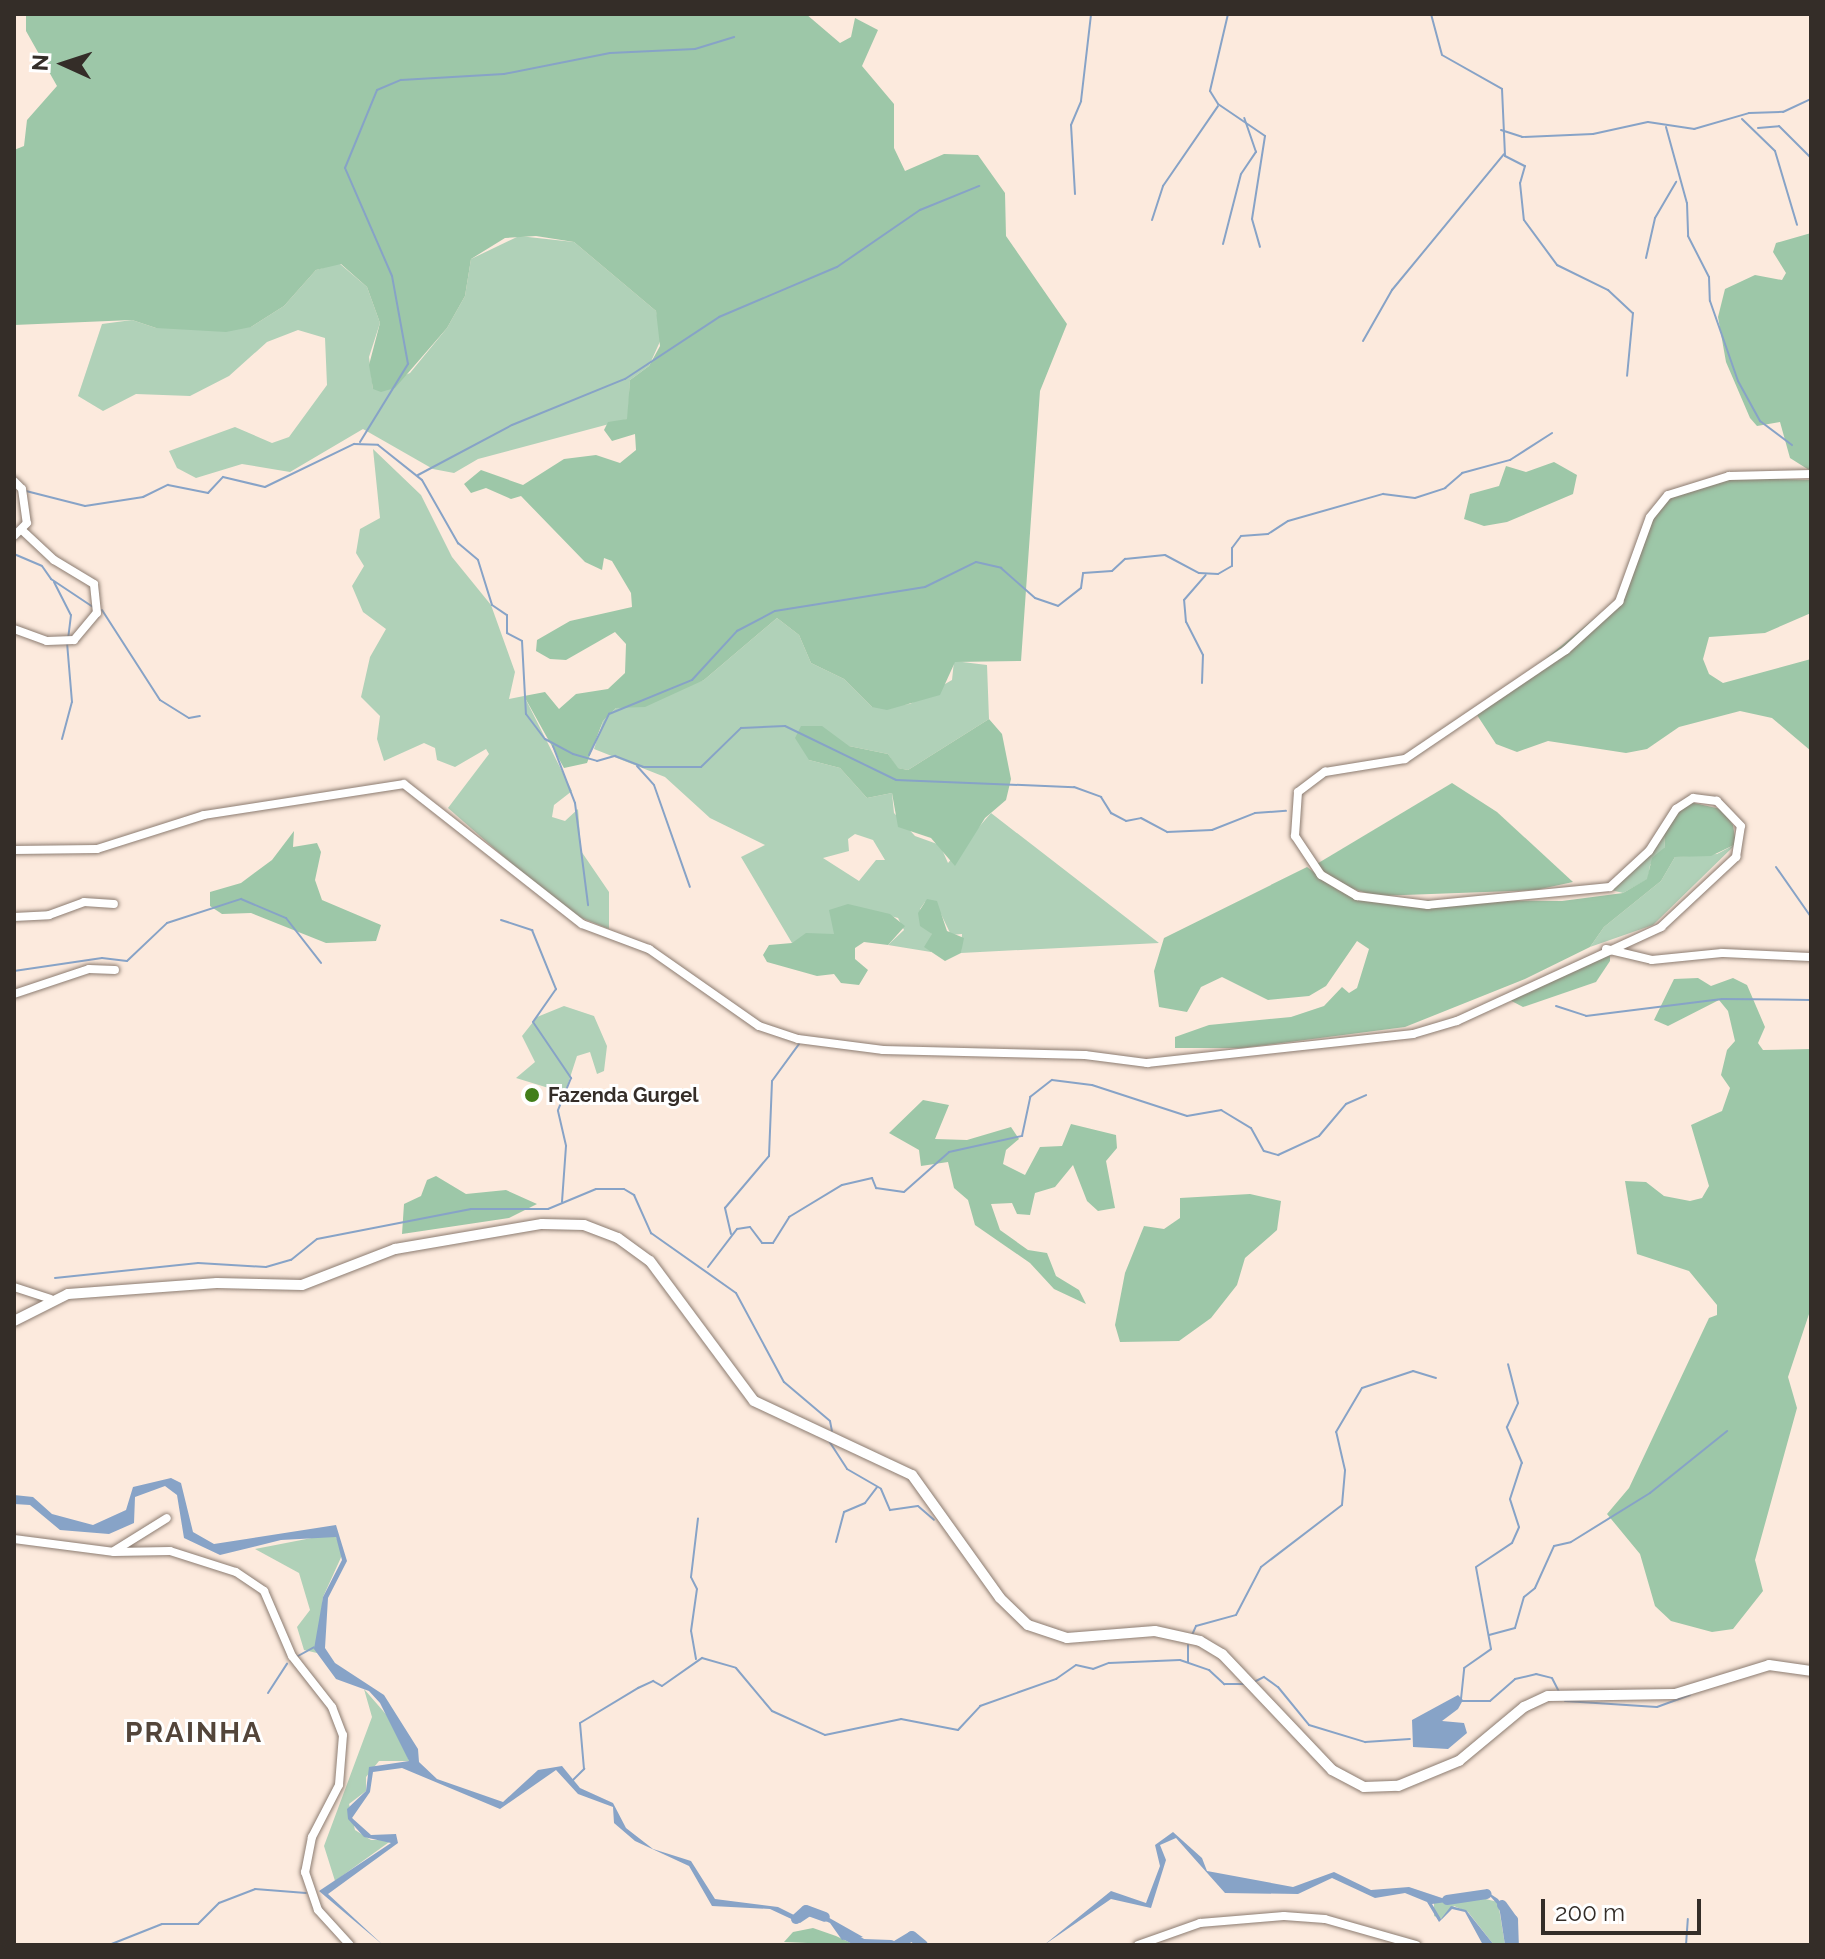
<!DOCTYPE html>
<html>
<head>
<meta charset="utf-8">
<style>
  body { margin:0 }
  #map { position:relative; width:1825px; height:1959px; overflow:hidden; background:#fceadd; font-family:Raleway,sans-serif }
  div>[style] { position:absolute }
  [style*='--x'] { left:calc(var(--x)*1px); top:calc(var(--y)*1px); width:calc(var(--w)*1px); rotate:calc(var(--a)*1deg) }
  .green>* { inset:0; background:#b0d1b8 }
  .forest>* { inset:0; background:#9dc7a8 }
  .water>* { inset:0; background:#87a3c7 }
  .stream>* { height:2px; margin:-1px; padding:0 1px; transform-origin:1px; border-radius:1px; background:#87a3c7 }
  .river>* { height:10px; margin:-5px; padding:0 5px; transform-origin:5px; border-radius:5px; background:#87a3c7 }
  .roads { filter:drop-shadow(0 0 2px #8c7c71) drop-shadow(0 0 2px #8c7c71) }
  .minor>* { height:8px; margin:-4px; padding:0 4px; transform-origin:4px; border-radius:4px; background:#fff }
  .major>* { height:10px; margin:-5px; padding:0 5px; transform-origin:5px; border-radius:5px; background:#fff }
  .dots>* { width:22px; height:22px; translate:-50% -50%; box-sizing:border-box; border:4px solid #fff; border-radius:50% }
  span { translate:-50% -50%; white-space:nowrap; text-align:center; line-height:1.15; -webkit-text-stroke:6px #fff; paint-order:stroke }
  .poi-label { font-size:20px; color:#342d28; font-weight:700 }
  .left { translate:0 -50%; text-align:left }
  .district-label { font-size:28px; color:#53453a; font-weight:700; letter-spacing:2px }
  .frame { position:absolute; inset:0; border:16px solid #342d28; pointer-events:none }
  .north { position:absolute; left:24px; top:24px; width:80px; height:80px; -webkit-text-stroke:6px #fff; paint-order:stroke; rotate:273deg; font-size:22px; font-weight:700; line-height:32px; text-align:center; color:#342d28 }
  .north::after { content:''; display:block; margin:auto; width:28px; height:36px; background:#342d28; clip-path:polygon(50% 0,100% 100%,50% 72%,0 100%) }
  .scale { position:absolute; left:1541px; top:1899px; width:160px; height:36px; box-sizing:border-box; border:4px solid #342d28; border-top:0; padding-left:10px; font-size:24px; line-height:28px; white-space:nowrap; color:#342d28; -webkit-text-stroke:6px #fff; paint-order:stroke }
</style>
</head>
<body>
<div id="map">
  <div class="green">
    <i style="clip-path:polygon(519px 236px,574px 242px,656px 311px,662px 337px,649px 366px,630px 380px,628px 419px,478px 459px,454px 473px,433px 469px,363px 429px,290px 472px,242px 464px,196px 478px,177px 468px,169px 451px,235px 427px,272px 443px,289px 437px,327px 385px,325px 338px,298px 330px,267px 342px,229px 376px,190px 396px,136px 394px,103px 411px,78px 396px,102px 324px,132px 320px,156px 328px,251px 327px,284px 306px,316px 270px,339px 263px,367px 287px,380px 323px,369px 357px,373px 389px,410px 373px,447px 328px,465px 296px,471px 259px)"></i>
    <i style="clip-path:polygon(373px 449px,421px 495px,452px 557px,491px 605px,515px 672px,509px 699px,524px 696px,572px 791px,554px 805px,552px 817px,565px 821px,578px 809px,581px 851px,609px 892px,609px 929px,567px 912px,448px 808px,489px 754px,486px 749px,455px 767px,437px 760px,435px 748px,424px 743px,384px 761px,377px 739px,380px 716px,361px 697px,370px 657px,386px 629px,363px 612px,352px 586px,364px 566px,356px 553px,360px 529px,380px 518px)"></i>
    <i style="clip-path:polygon(evenodd,777px 618px,799px 635px,811px 663px,844px 679px,872px 707px,910px 704px,952px 680px,954px 661px,987px 665px,989px 719px,908px 770px,897px 768px,888px 754px,849px 746px,809px 760px,840px 768px,867px 798px,892px 793px,894px 813px,915px 836px,940px 845px,948px 863px,991px 813px,1159px 943px,961px 953px,962px 934px,951px 935px,941px 914px,925px 902px,920px 909px,932px 934px,931px 952px,888px 945px,904px 930px,898px 918px,857px 907px,835px 934px,792px 943px,741px 857px,765px 845px,710px 818px,665px 777px,594px 749px,603px 721px,616px 708px,704px 680px,777px 618px,855px 834px,873px 840px,885px 860px,876px 860px,859px 881px,823px 858px,849px 851px,848px 839px,855px 834px)"></i>
    <i style="clip-path:polygon(1663px 823px,1665px 847px,1650px 865px,1648px 879px,1623px 893px,1611px 890px,1639px 862px)"></i>
    <i style="clip-path:polygon(1736px 844px,1653px 925px,1590px 947px,1604px 927px,1661px 881px,1675px 857px,1717px 854px)"></i>
    <i style="clip-path:polygon(564px 1006px,594px 1016px,607px 1046px,604px 1071px,597px 1074px,590px 1052px,577px 1056px,565px 1093px,516px 1078px,535px 1062px,522px 1036px,537px 1017px)"></i>
    <i style="clip-path:polygon(327px 1535px,336px 1537px,343px 1553px,323px 1597px,317px 1653px,304px 1650px,297px 1627px,310px 1610px,299px 1573px,255px 1549px)"></i>
    <i style="clip-path:polygon(364px 1689px,397px 1727px,409px 1761px,379px 1761px,366px 1777px,366px 1791px,349px 1804px,355px 1830px,371px 1840px,392px 1840px,335px 1881px,324px 1846px,372px 1717px)"></i>
    <i style="clip-path:polygon(1473px 1896px,1498px 1902px,1505px 1945px,1494px 1945px,1468px 1912px,1454px 1906px,1442px 1919px,1434px 1916px,1434px 1903px)"></i>
  </div>
  <div class="forest">
    <i style="clip-path:polygon(26px 14px,806px 14px,840px 43px,851px 37px,855px 18px,878px 30px,862px 66px,894px 104px,894px 148px,905px 171px,944px 154px,978px 155px,1005px 193px,1006px 236px,1067px 324px,1040px 391px,1021px 661px,955px 662px,940px 695px,887px 710px,872px 707px,844px 679px,811px 663px,799px 635px,777px 618px,704px 680px,645px 707px,616px 708px,603px 721px,587px 763px,564px 768px,524px 696px,545px 692px,559px 709px,576px 694px,608px 689px,625px 673px,626px 644px,615px 632px,566px 660px,550px 659px,536px 651px,537px 640px,570px 621px,632px 607px,631px 593px,612px 561px,604px 558px,602px 570px,585px 562px,521px 496px,511px 499px,486px 488px,471px 493px,464px 484px,481px 470px,523px 485px,564px 459px,596px 455px,620px 463px,636px 450px,635px 434px,612px 441px,604px 430px,608px 422px,627px 419px,630px 380px,649px 366px,660px 346px,656px 311px,574px 242px,536px 236px,505px 238px,471px 259px,465px 296px,447px 328px,395px 388px,381px 392px,373px 389px,369px 365px,380px 323px,367px 287px,341px 264px,316px 270px,284px 306px,251px 327px,226px 332px,156px 328px,132px 320px,14px 325px,14px 150px,24px 146px,27px 120px,57px 86px,26px 31px)"></i>
    <i style="clip-path:polygon(1811px 233px,1811px 469px,1809px 470px,1790px 458px,1780px 422px,1757px 426px,1750px 418px,1726px 362px,1718px 317px,1725px 289px,1755px 275px,1782px 280px,1786px 273px,1773px 252px,1776px 243px)"></i>
    <i style="clip-path:polygon(1554px 462px,1577px 475px,1573px 494px,1507px 522px,1484px 526px,1464px 519px,1470px 494px,1499px 486px,1506px 466px,1526px 472px)"></i>
    <i style="clip-path:polygon(1750px 478px,1811px 480px,1811px 613px,1765px 633px,1709px 637px,1703px 659px,1709px 674px,1723px 683px,1811px 659px,1811px 751px,1772px 718px,1740px 711px,1679px 727px,1647px 749px,1626px 753px,1548px 741px,1517px 752px,1496px 744px,1477px 715px,1617px 600px,1657px 504px,1709px 480px)"></i>
    <i style="clip-path:polygon(989px 719px,1002px 734px,1011px 779px,1006px 800px,985px 818px,955px 866px,931px 838px,898px 827px,892px 793px,867px 798px,840px 768px,809px 760px,795px 738px,801px 726px,822px 726px,849px 746px,888px 754px,898px 768px,908px 770px)"></i>
    <i style="clip-path:polygon(1452px 783px,1497px 812px,1573px 882px,1536px 890px,1377px 896px,1343px 886px,1315px 865px)"></i>
    <i style="clip-path:polygon(1685px 801px,1721px 809px,1733px 825px,1736px 844px,1711px 856px,1675px 857px,1661px 881px,1604px 927px,1590px 947px,1525px 979px,1405px 1027px,1242px 1048px,1175px 1048px,1175px 1037px,1209px 1025px,1291px 1017px,1324px 1006px,1342px 987px,1349px 993px,1357px 988px,1369px 949px,1357px 941px,1326px 986px,1309px 996px,1268px 1000px,1222px 977px,1201px 987px,1187px 1012px,1159px 1007px,1154px 971px,1164px 938px,1307px 867px,1338px 890px,1369px 900px,1562px 901px,1623px 893px,1647px 879px,1652px 858px,1665px 847px,1663px 823px)"></i>
    <i style="clip-path:polygon(294px 831px,293px 847px,317px 843px,321px 852px,315px 880px,322px 900px,381px 925px,376px 941px,326px 943px,251px 913px,222px 914px,210px 906px,210px 892px,241px 883px,272px 860px)"></i>
    <i style="clip-path:polygon(927px 899px,937px 901px,947px 931px,964px 938px,961px 953px,945px 961px,924px 947px,932px 934px,920px 926px,918px 913px)"></i>
    <i style="clip-path:polygon(848px 904px,890px 914px,905px 926px,888px 945px,864px 942px,855px 948px,855px 959px,868px 970px,859px 985px,841px 983px,834px 974px,817px 976px,767px 962px,763px 955px,769px 945px,792px 943px,806px 933px,834px 934px,829px 910px)"></i>
    <i style="clip-path:polygon(1610px 948px,1610px 961px,1596px 982px,1523px 1007px,1504px 997px)"></i>
    <i style="clip-path:polygon(1698px 978px,1711px 986px,1733px 978px,1747px 985px,1765px 1027px,1758px 1043px,1763px 1050px,1811px 1049px,1811px 1308px,1788px 1377px,1797px 1408px,1755px 1560px,1763px 1591px,1733px 1629px,1712px 1632px,1671px 1621px,1655px 1606px,1640px 1554px,1607px 1514px,1629px 1488px,1709px 1318px,1717px 1315px,1717px 1305px,1689px 1271px,1637px 1254px,1625px 1181px,1646px 1182px,1664px 1196px,1690px 1201px,1702px 1198px,1709px 1186px,1691px 1125px,1722px 1111px,1730px 1088px,1721px 1075px,1727px 1050px,1735px 1041px,1728px 1011px,1719px 1000px,1668px 1026px,1654px 1020px,1674px 979px)"></i>
    <i style="clip-path:polygon(923px 1100px,949px 1105px,935px 1139px,967px 1140px,1011px 1127px,1019px 1139px,1006px 1150px,1003px 1164px,1025px 1175px,1040px 1147px,1062px 1146px,1071px 1124px,1116px 1135px,1117px 1148px,1106px 1161px,1115px 1208px,1098px 1211px,1087px 1201px,1073px 1165px,1055px 1187px,1035px 1193px,1030px 1215px,1017px 1214px,1012px 1203px,991px 1204px,1000px 1230px,1028px 1250px,1047px 1253px,1056px 1276px,1079px 1290px,1086px 1304px,1054px 1289px,1030px 1263px,975px 1225px,968px 1200px,954px 1188px,948px 1162px,921px 1166px,919px 1150px,889px 1133px)"></i>
    <i style="clip-path:polygon(436px 1176px,466px 1194px,506px 1190px,537px 1204px,509px 1218px,402px 1234px,404px 1204px,421px 1196px,427px 1180px)"></i>
    <i style="clip-path:polygon(1250px 1194px,1281px 1201px,1277px 1230px,1245px 1258px,1237px 1285px,1211px 1318px,1179px 1341px,1120px 1342px,1115px 1325px,1125px 1273px,1144px 1226px,1164px 1229px,1180px 1218px,1180px 1198px)"></i>
    <i style="clip-path:polygon(813px 1928px,836px 1936px,855px 1945px,784px 1942px,793px 1932px)"></i>
  </div>
  <div class="water">
    <i style="clip-path:polygon(171px 1478px,181px 1483px,193px 1532px,214px 1544px,336px 1525px,347px 1561px,328px 1598px,325px 1648px,335px 1663px,384px 1695px,418px 1749px,419px 1762px,437px 1779px,503px 1802px,538px 1770px,562px 1766px,580px 1788px,613px 1803px,626px 1828px,653px 1849px,691px 1861px,715px 1899px,778px 1907px,798px 1917px,817px 1911px,863px 1937px,842px 1940px,830px 1923px,812px 1915px,800px 1923px,770px 1909px,712px 1906px,689px 1866px,635px 1841px,614px 1823px,613px 1807px,578px 1794px,556px 1770px,500px 1809px,402px 1768px,373px 1772px,370px 1792px,352px 1818px,371px 1835px,396px 1834px,398px 1843px,328px 1894px,383px 1945px,319px 1891px,391px 1843px,364px 1837px,348px 1819px,347px 1809px,366px 1791px,369px 1767px,409px 1761px,380px 1703px,369px 1691px,336px 1679px,314px 1649px,323px 1597px,342px 1560px,336px 1537px,281px 1540px,220px 1555px,184px 1538px,177px 1495px,165px 1486px,135px 1497px,134px 1523px,109px 1534px,60px 1530px,30px 1505px,14px 1504px,14px 1495px,33px 1497px,52px 1514px,93px 1525px,126px 1510px,133px 1487px)"></i>
    <i style="clip-path:polygon(1458px 1695px,1463px 1700px,1458px 1709px,1442px 1721px,1464px 1723px,1467px 1733px,1448px 1749px,1413px 1747px,1412px 1720px)"></i>
    <i style="clip-path:polygon(1173px 1832px,1202px 1858px,1207px 1871px,1293px 1887px,1334px 1872px,1371px 1890px,1409px 1887px,1445px 1899px,1489px 1893px,1498px 1899px,1514px 1923px,1518px 1945px,1505px 1945px,1499px 1906px,1490px 1896px,1432px 1904px,1441px 1919px,1451px 1906px,1466px 1910px,1494px 1945px,1483px 1945px,1465px 1912px,1452px 1909px,1439px 1922px,1427px 1902px,1405px 1893px,1375px 1898px,1332px 1878px,1298px 1894px,1225px 1893px,1176px 1838px,1160px 1845px,1166px 1860px,1151px 1908px,1111px 1899px,1044px 1945px,1111px 1891px,1146px 1903px,1160px 1866px,1155px 1845px)"></i>
  </div>
  <div class="stream">
    <i style="--x:1228;--y:14;--w:79;--a:103.2"></i>
    <i style="--x:1210;--y:91;--w:15;--a:58"></i>
    <i style="--x:1218;--y:104;--w:57;--a:34.2"></i>
    <i style="--x:1265;--y:136;--w:84;--a:98.9"></i>
    <i style="--x:1252;--y:219;--w:29;--a:74"></i>
    <i style="--x:1431;--y:14;--w:42;--a:75"></i>
    <i style="--x:1442;--y:55;--w:69;--a:29.5"></i>
    <i style="--x:1502;--y:89;--w:67;--a:87.4"></i>
    <i style="--x:1505;--y:156;--w:22;--a:27"></i>
    <i style="--x:1525;--y:166;--w:18;--a:106"></i>
    <i style="--x:1520;--y:183;--w:37;--a:84"></i>
    <i style="--x:1524;--y:220;--w:56;--a:53.7"></i>
    <i style="--x:1557;--y:265;--w:57;--a:26.1"></i>
    <i style="--x:1608;--y:290;--w:34;--a:43"></i>
    <i style="--x:1633;--y:313;--w:63;--a:95.4"></i>
    <i style="--x:1742;--y:119;--w:46;--a:44.1"></i>
    <i style="--x:1775;--y:151;--w:77;--a:73.4"></i>
    <i style="--x:1666;--y:127;--w:79;--a:74.6"></i>
    <i style="--x:1687;--y:203;--w:33;--a:88"></i>
    <i style="--x:1688;--y:236;--w:46;--a:62.9"></i>
    <i style="--x:1709;--y:277;--w:24;--a:88"></i>
    <i style="--x:1710;--y:301;--w:85;--a:70.7"></i>
    <i style="--x:1738;--y:381;--w:46;--a:61.2"></i>
    <i style="--x:1760;--y:421;--w:40;--a:37"></i>
    <i style="--x:1758;--y:128;--w:21;--a:-5"></i>
    <i style="--x:1779;--y:126;--w:45;--a:45"></i>
    <i style="--x:1501;--y:130;--w:22;--a:18"></i>
    <i style="--x:1522;--y:137;--w:71;--a:-2.4"></i>
    <i style="--x:1593;--y:134;--w:56;--a:-12.3"></i>
    <i style="--x:1648;--y:122;--w:47;--a:8.7"></i>
    <i style="--x:1694;--y:129;--w:57;--a:-16.2"></i>
    <i style="--x:1749;--y:113;--w:34;--a:-2"></i>
    <i style="--x:1783;--y:112;--w:31;--a:-25"></i>
    <i style="--x:1075;--y:194;--w:69;--a:-93.3"></i>
    <i style="--x:1071;--y:125;--w:26;--a:-67"></i>
    <i style="--x:1081;--y:101;--w:88;--a:-83.4"></i>
    <i style="--x:1152;--y:220;--w:36;--a:-72"></i>
    <i style="--x:1163;--y:186;--w:97;--a:-55.5"></i>
    <i style="--x:1223;--y:244;--w:72;--a:-75.6"></i>
    <i style="--x:1241;--y:174;--w:27;--a:-56"></i>
    <i style="--x:1256;--y:152;--w:36;--a:-109"></i>
    <i style="--x:1646;--y:258;--w:41;--a:-77.3"></i>
    <i style="--x:1655;--y:218;--w:42;--a:-59.7"></i>
    <i style="--x:1363;--y:341;--w:59;--a:-60.4"></i>
    <i style="--x:1392;--y:290;--w:176;--a:-50.5"></i>
    <i style="--x:360;--y:442;--w:92;--a:-58.4"></i>
    <i style="--x:408;--y:364;--w:89;--a:-100.3"></i>
    <i style="--x:392;--y:276;--w:118;--a:-113.5"></i>
    <i style="--x:345;--y:168;--w:84;--a:-67.7"></i>
    <i style="--x:377;--y:90;--w:26;--a:-23"></i>
    <i style="--x:401;--y:80;--w:103;--a:-3.3"></i>
    <i style="--x:504;--y:74;--w:108;--a:-11.2"></i>
    <i style="--x:610;--y:53;--w:85;--a:-2.7"></i>
    <i style="--x:695;--y:49;--w:41;--a:-17.1"></i>
    <i style="--x:418;--y:475;--w:106;--a:-28"></i>
    <i style="--x:512;--y:425;--w:122;--a:-22.2"></i>
    <i style="--x:625;--y:379;--w:113;--a:-33.4"></i>
    <i style="--x:719;--y:317;--w:128;--a:-23"></i>
    <i style="--x:837;--y:267;--w:101;--a:-34.5"></i>
    <i style="--x:920;--y:210;--w:64;--a:-22.1"></i>
    <i style="--x:26;--y:491;--w:61;--a:14.3"></i>
    <i style="--x:85;--y:506;--w:59;--a:-8.8"></i>
    <i style="--x:143;--y:497;--w:28;--a:-26"></i>
    <i style="--x:168;--y:485;--w:41;--a:11.3"></i>
    <i style="--x:208;--y:493;--w:22;--a:-47"></i>
    <i style="--x:223;--y:477;--w:43;--a:13.4"></i>
    <i style="--x:265;--y:487;--w:99;--a:-25.8"></i>
    <i style="--x:354;--y:444;--w:24;--a:2"></i>
    <i style="--x:378;--y:445;--w:56;--a:38.5"></i>
    <i style="--x:422;--y:480;--w:73;--a:60.3"></i>
    <i style="--x:458;--y:543;--w:26;--a:40"></i>
    <i style="--x:478;--y:560;--w:47;--a:72.7"></i>
    <i style="--x:492;--y:605;--w:18;--a:34"></i>
    <i style="--x:507;--y:615;--w:18;--a:90"></i>
    <i style="--x:507;--y:633;--w:17;--a:28"></i>
    <i style="--x:522;--y:641;--w:73;--a:86.9"></i>
    <i style="--x:526;--y:714;--w:31;--a:53"></i>
    <i style="--x:545;--y:739;--w:32;--a:28"></i>
    <i style="--x:573;--y:754;--w:25;--a:16"></i>
    <i style="--x:597;--y:761;--w:19;--a:-16"></i>
    <i style="--x:615;--y:756;--w:30;--a:21"></i>
    <i style="--x:643;--y:767;--w:58;--a:0"></i>
    <i style="--x:701;--y:767;--w:56;--a:-44.3"></i>
    <i style="--x:741;--y:728;--w:44;--a:-2.6"></i>
    <i style="--x:785;--y:726;--w:123;--a:25.9"></i>
    <i style="--x:896;--y:780;--w:178;--a:2.3"></i>
    <i style="--x:1074;--y:787;--w:29;--a:20"></i>
    <i style="--x:1101;--y:797;--w:19;--a:58"></i>
    <i style="--x:1111;--y:813;--w:17;--a:28"></i>
    <i style="--x:1126;--y:821;--w:15;--a:-11"></i>
    <i style="--x:1141;--y:818;--w:30;--a:28"></i>
    <i style="--x:1167;--y:832;--w:45;--a:-2.5"></i>
    <i style="--x:1212;--y:830;--w:46;--a:-21.6"></i>
    <i style="--x:1255;--y:813;--w:31;--a:-4"></i>
    <i style="--x:14;--y:554;--w:30;--a:23"></i>
    <i style="--x:42;--y:566;--w:16;--a:55"></i>
    <i style="--x:51;--y:579;--w:50;--a:33.7"></i>
    <i style="--x:54;--y:582;--w:37;--a:63"></i>
    <i style="--x:71;--y:615;--w:23;--a:97"></i>
    <i style="--x:102;--y:610;--w:107;--a:57.2"></i>
    <i style="--x:160;--y:700;--w:34;--a:32"></i>
    <i style="--x:189;--y:718;--w:11;--a:-10"></i>
    <i style="--x:1202;--y:683;--w:28;--a:-88"></i>
    <i style="--x:1203;--y:655;--w:37;--a:-117"></i>
    <i style="--x:1186;--y:622;--w:22;--a:-95"></i>
    <i style="--x:1184;--y:600;--w:33;--a:-49"></i>
    <i style="--x:62;--y:739;--w:38;--a:-75"></i>
    <i style="--x:72;--y:702;--w:60;--a:-94.8"></i>
    <i style="--x:553;--y:746;--w:61;--a:68.9"></i>
    <i style="--x:575;--y:803;--w:103;--a:82.7"></i>
    <i style="--x:589;--y:755;--w:46;--a:-64"></i>
    <i style="--x:609;--y:714;--w:90;--a:-22.3"></i>
    <i style="--x:692;--y:680;--w:67;--a:-47.4"></i>
    <i style="--x:737;--y:631;--w:43;--a:-27.8"></i>
    <i style="--x:775;--y:611;--w:152;--a:-9.1"></i>
    <i style="--x:925;--y:587;--w:57;--a:-26.1"></i>
    <i style="--x:976;--y:562;--w:26;--a:13"></i>
    <i style="--x:1001;--y:568;--w:45;--a:41.4"></i>
    <i style="--x:1035;--y:598;--w:24;--a:19"></i>
    <i style="--x:1058;--y:606;--w:29;--a:-38"></i>
    <i style="--x:1081;--y:588;--w:15;--a:-82"></i>
    <i style="--x:1083;--y:573;--w:29;--a:-4"></i>
    <i style="--x:1112;--y:571;--w:18;--a:-43"></i>
    <i style="--x:1125;--y:559;--w:40;--a:-5.7"></i>
    <i style="--x:1165;--y:555;--w:38;--a:28"></i>
    <i style="--x:1199;--y:573;--w:19;--a:3"></i>
    <i style="--x:1218;--y:574;--w:16;--a:-30"></i>
    <i style="--x:1232;--y:566;--w:18;--a:-90"></i>
    <i style="--x:1232;--y:548;--w:15;--a:-53"></i>
    <i style="--x:1241;--y:536;--w:27;--a:-4"></i>
    <i style="--x:1268;--y:534;--w:24;--a:-33"></i>
    <i style="--x:1288;--y:521;--w:99;--a:-15.9"></i>
    <i style="--x:1383;--y:494;--w:32;--a:7"></i>
    <i style="--x:1415;--y:498;--w:32;--a:-18"></i>
    <i style="--x:1445;--y:488;--w:23;--a:-41"></i>
    <i style="--x:1462;--y:473;--w:50;--a:-15.2"></i>
    <i style="--x:1510;--y:460;--w:50;--a:-32.7"></i>
    <i style="--x:637;--y:766;--w:25;--a:48"></i>
    <i style="--x:654;--y:785;--w:108;--a:70.6"></i>
    <i style="--x:1776;--y:867;--w:61;--a:55"></i>
    <i style="--x:501;--y:920;--w:33;--a:18"></i>
    <i style="--x:532;--y:930;--w:64;--a:67.9"></i>
    <i style="--x:556;--y:989;--w:40;--a:124.9"></i>
    <i style="--x:533;--y:1022;--w:68;--a:55.8"></i>
    <i style="--x:571;--y:1078;--w:35;--a:112"></i>
    <i style="--x:558;--y:1111;--w:36;--a:77"></i>
    <i style="--x:566;--y:1146;--w:56;--a:94.1"></i>
    <i style="--x:14;--y:971;--w:89;--a:-8.4"></i>
    <i style="--x:102;--y:958;--w:25;--a:7"></i>
    <i style="--x:127;--y:961;--w:55;--a:-43.5"></i>
    <i style="--x:167;--y:923;--w:78;--a:-18"></i>
    <i style="--x:241;--y:899;--w:49;--a:22.9"></i>
    <i style="--x:286;--y:918;--w:57;--a:52.1"></i>
    <i style="--x:1556;--y:1006;--w:32;--a:18"></i>
    <i style="--x:1586;--y:1016;--w:137;--a:-7.1"></i>
    <i style="--x:1722;--y:999;--w:89;--a:0.6"></i>
    <i style="--x:731;--y:1234;--w:27;--a:-103"></i>
    <i style="--x:725;--y:1208;--w:68;--a:-49.8"></i>
    <i style="--x:769;--y:1156;--w:75;--a:-87.7"></i>
    <i style="--x:772;--y:1081;--w:46;--a:-53.9"></i>
    <i style="--x:708;--y:1267;--w:48;--a:-52.7"></i>
    <i style="--x:737;--y:1229;--w:13;--a:-9"></i>
    <i style="--x:750;--y:1227;--w:20;--a:53"></i>
    <i style="--x:762;--y:1243;--w:11;--a:0"></i>
    <i style="--x:773;--y:1243;--w:31;--a:-58"></i>
    <i style="--x:789;--y:1217;--w:62;--a:-31.1"></i>
    <i style="--x:842;--y:1185;--w:31;--a:-13"></i>
    <i style="--x:872;--y:1178;--w:11;--a:68"></i>
    <i style="--x:876;--y:1188;--w:28;--a:8"></i>
    <i style="--x:904;--y:1192;--w:60;--a:-41.6"></i>
    <i style="--x:949;--y:1152;--w:75;--a:-12.4"></i>
    <i style="--x:1022;--y:1136;--w:40;--a:-78"></i>
    <i style="--x:1030;--y:1097;--w:28;--a:-38"></i>
    <i style="--x:1052;--y:1080;--w:40;--a:7.1"></i>
    <i style="--x:1092;--y:1085;--w:100;--a:18.1"></i>
    <i style="--x:1187;--y:1116;--w:35;--a:-10"></i>
    <i style="--x:1221;--y:1110;--w:35;--a:31"></i>
    <i style="--x:1251;--y:1128;--w:26;--a:61"></i>
    <i style="--x:1264;--y:1151;--w:15;--a:16"></i>
    <i style="--x:1278;--y:1155;--w:45;--a:-24.9"></i>
    <i style="--x:1319;--y:1136;--w:42;--a:-49.8"></i>
    <i style="--x:1346;--y:1104;--w:22;--a:-24"></i>
    <i style="--x:55;--y:1278;--w:144;--a:-6"></i>
    <i style="--x:198;--y:1263;--w:68;--a:3.4"></i>
    <i style="--x:266;--y:1267;--w:26;--a:-16"></i>
    <i style="--x:291;--y:1260;--w:33;--a:-39"></i>
    <i style="--x:317;--y:1239;--w:157;--a:-11"></i>
    <i style="--x:471;--y:1209;--w:77;--a:0"></i>
    <i style="--x:548;--y:1209;--w:52;--a:-22.6"></i>
    <i style="--x:596;--y:1189;--w:28;--a:0"></i>
    <i style="--x:624;--y:1189;--w:12;--a:31"></i>
    <i style="--x:634;--y:1195;--w:42;--a:65.9"></i>
    <i style="--x:651;--y:1233;--w:104;--a:35.2"></i>
    <i style="--x:736;--y:1293;--w:101;--a:61.7"></i>
    <i style="--x:784;--y:1382;--w:60;--a:40.3"></i>
    <i style="--x:830;--y:1421;--w:10;--a:79"></i>
    <i style="--x:829;--y:1441;--w:33;--a:57"></i>
    <i style="--x:847;--y:1469;--w:39;--a:30"></i>
    <i style="--x:881;--y:1489;--w:23;--a:67"></i>
    <i style="--x:890;--y:1510;--w:28;--a:-8"></i>
    <i style="--x:918;--y:1506;--w:21;--a:41"></i>
    <i style="--x:836;--y:1542;--w:31;--a:-75"></i>
    <i style="--x:844;--y:1512;--w:23;--a:-23"></i>
    <i style="--x:865;--y:1503;--w:20;--a:-53"></i>
    <i style="--x:1192;--y:1635;--w:10;--a:-66"></i>
    <i style="--x:1196;--y:1626;--w:41;--a:-15.4"></i>
    <i style="--x:1236;--y:1615;--w:54;--a:-62.5"></i>
    <i style="--x:1261;--y:1567;--w:102;--a:-37.4"></i>
    <i style="--x:1342;--y:1505;--w:35;--a:-85"></i>
    <i style="--x:1345;--y:1470;--w:39;--a:-103"></i>
    <i style="--x:1336;--y:1432;--w:51;--a:-59.4"></i>
    <i style="--x:1362;--y:1388;--w:54;--a:-18.4"></i>
    <i style="--x:1413;--y:1371;--w:24;--a:17"></i>
    <i style="--x:1489;--y:1635;--w:27;--a:-15"></i>
    <i style="--x:1515;--y:1628;--w:32;--a:-74"></i>
    <i style="--x:1524;--y:1597;--w:14;--a:-39"></i>
    <i style="--x:1535;--y:1588;--w:46;--a:-65.7"></i>
    <i style="--x:1554;--y:1546;--w:17;--a:-13"></i>
    <i style="--x:1571;--y:1542;--w:93;--a:-31.8"></i>
    <i style="--x:1650;--y:1493;--w:99;--a:-38.8"></i>
    <i style="--x:298;--y:1656;--w:18;--a:-29"></i>
    <i style="--x:696;--y:1659;--w:28;--a:-100"></i>
    <i style="--x:691;--y:1631;--w:42;--a:-81.9"></i>
    <i style="--x:697;--y:1589;--w:13;--a:-117"></i>
    <i style="--x:691;--y:1577;--w:59;--a:-83.2"></i>
    <i style="--x:1188;--y:1662;--w:17;--a:-90"></i>
    <i style="--x:1256;--y:1681;--w:9;--a:-27"></i>
    <i style="--x:1264;--y:1677;--w:17;--a:36"></i>
    <i style="--x:1278;--y:1687;--w:49;--a:50.8"></i>
    <i style="--x:1309;--y:1725;--w:59;--a:16.9"></i>
    <i style="--x:1365;--y:1742;--w:45;--a:-3.8"></i>
    <i style="--x:268;--y:1693;--w:35;--a:-57"></i>
    <i style="--x:1461;--y:1699;--w:31;--a:-84"></i>
    <i style="--x:1464;--y:1668;--w:33;--a:-35"></i>
    <i style="--x:1491;--y:1649;--w:83;--a:-100.4"></i>
    <i style="--x:1476;--y:1567;--w:43;--a:-33.7"></i>
    <i style="--x:1512;--y:1543;--w:17;--a:-66"></i>
    <i style="--x:1519;--y:1527;--w:29;--a:-108"></i>
    <i style="--x:1510;--y:1499;--w:38;--a:-72"></i>
    <i style="--x:1522;--y:1463;--w:39;--a:-113"></i>
    <i style="--x:1507;--y:1427;--w:26;--a:-65"></i>
    <i style="--x:1518;--y:1403;--w:40;--a:-104.4"></i>
    <i style="--x:1460;--y:1701;--w:30;--a:0"></i>
    <i style="--x:1490;--y:1701;--w:33;--a:-41"></i>
    <i style="--x:1515;--y:1679;--w:22;--a:-13"></i>
    <i style="--x:1536;--y:1674;--w:16;--a:14"></i>
    <i style="--x:1552;--y:1678;--w:16;--a:63"></i>
    <i style="--x:1565;--y:1701;--w:92;--a:3.7"></i>
    <i style="--x:1657;--y:1707;--w:35;--a:-20"></i>
    <i style="--x:573;--y:1780;--w:16;--a:-45"></i>
    <i style="--x:584;--y:1769;--w:46;--a:-95"></i>
    <i style="--x:580;--y:1723;--w:68;--a:-31.1"></i>
    <i style="--x:638;--y:1688;--w:17;--a:-25"></i>
    <i style="--x:653;--y:1681;--w:10;--a:29"></i>
    <i style="--x:662;--y:1686;--w:49;--a:-35"></i>
    <i style="--x:702;--y:1658;--w:35;--a:16"></i>
    <i style="--x:736;--y:1668;--w:56;--a:50.1"></i>
    <i style="--x:772;--y:1711;--w:58;--a:24.4"></i>
    <i style="--x:825;--y:1735;--w:78;--a:-11.9"></i>
    <i style="--x:901;--y:1719;--w:58;--a:10.9"></i>
    <i style="--x:958;--y:1730;--w:33;--a:-47"></i>
    <i style="--x:980;--y:1706;--w:81;--a:-19.6"></i>
    <i style="--x:1056;--y:1679;--w:24;--a:-35"></i>
    <i style="--x:1076;--y:1665;--w:17;--a:13"></i>
    <i style="--x:1093;--y:1669;--w:17;--a:-21"></i>
    <i style="--x:1109;--y:1663;--w:71;--a:-2.4"></i>
    <i style="--x:1180;--y:1660;--w:31;--a:19"></i>
    <i style="--x:1209;--y:1670;--w:21;--a:43"></i>
    <i style="--x:1224;--y:1684;--w:22;--a:0"></i>
    <i style="--x:109;--y:1945;--w:57;--a:-21.6"></i>
    <i style="--x:162;--y:1924;--w:36;--a:0"></i>
    <i style="--x:198;--y:1924;--w:30;--a:-45"></i>
    <i style="--x:219;--y:1903;--w:39;--a:-21"></i>
    <i style="--x:255;--y:1889;--w:51;--a:4.5"></i>
    <i style="--x:1686;--y:1945;--w:26;--a:-86"></i>
  </div>
  <div class="river">
    <i style="--x:1447;--y:1900;--w:40;--a:-8.5"></i>
    <i style="--x:1502;--y:1905;--w:19;--a:54"></i>
    <i style="--x:1513;--y:1920;--w:25;--a:88"></i>
    <i style="--x:796;--y:1919;--w:13;--a:-42"></i>
    <i style="--x:806;--y:1910;--w:20;--a:20"></i>
    <i style="--x:846;--y:1935;--w:19;--a:28"></i>
    <i style="--x:863;--y:1944;--w:28;--a:2"></i>
    <i style="--x:897;--y:1945;--w:17;--a:-31"></i>
    <i style="--x:912;--y:1936;--w:14;--a:39"></i>
  </div>
  <div class="roads">
    <div class="minor">
      <i style="--x:14;--y:481;--w:11;--a:45"></i>
      <i style="--x:22;--y:489;--w:34;--a:82"></i>
      <i style="--x:27;--y:523;--w:18;--a:135"></i>
      <i style="--x:14;--y:629;--w:35;--a:20"></i>
      <i style="--x:47;--y:641;--w:27;--a:-2"></i>
      <i style="--x:74;--y:640;--w:35;--a:-50"></i>
      <i style="--x:97;--y:613;--w:29;--a:-96"></i>
      <i style="--x:94;--y:584;--w:47;--a:-149"></i>
      <i style="--x:54;--y:560;--w:42;--a:-136.9"></i>
      <i style="--x:14;--y:850;--w:83;--a:-0.7"></i>
      <i style="--x:97;--y:849;--w:112;--a:-17.6"></i>
      <i style="--x:204;--y:815;--w:202;--a:-8.8"></i>
      <i style="--x:404;--y:784;--w:226;--a:38.2"></i>
      <i style="--x:582;--y:924;--w:72;--a:20.5"></i>
      <i style="--x:649;--y:949;--w:134;--a:35"></i>
      <i style="--x:759;--y:1026;--w:41;--a:18.4"></i>
      <i style="--x:798;--y:1039;--w:86;--a:7.4"></i>
      <i style="--x:883;--y:1050;--w:202;--a:1.4"></i>
      <i style="--x:1085;--y:1055;--w:63;--a:7.4"></i>
      <i style="--x:1147;--y:1063;--w:268;--a:-6.2"></i>
      <i style="--x:1413;--y:1034;--w:46;--a:-16.5"></i>
      <i style="--x:1457;--y:1021;--w:225;--a:-24.7"></i>
      <i style="--x:1661;--y:927;--w:103;--a:-43"></i>
      <i style="--x:1736;--y:857;--w:31;--a:-81"></i>
      <i style="--x:1741;--y:826;--w:35;--a:-134"></i>
      <i style="--x:1717;--y:801;--w:24;--a:-173"></i>
      <i style="--x:1693;--y:798;--w:20;--a:147"></i>
      <i style="--x:1676;--y:809;--w:50;--a:122.7"></i>
      <i style="--x:1649;--y:851;--w:53;--a:137.3"></i>
      <i style="--x:1610;--y:887;--w:183;--a:174.4"></i>
      <i style="--x:1428;--y:905;--w:72;--a:-172.8"></i>
      <i style="--x:1357;--y:896;--w:42;--a:-149.7"></i>
      <i style="--x:1321;--y:875;--w:47;--a:-123.7"></i>
      <i style="--x:1295;--y:836;--w:44;--a:-86.1"></i>
      <i style="--x:1298;--y:792;--w:34;--a:-37"></i>
      <i style="--x:1325;--y:772;--w:81;--a:-9.2"></i>
      <i style="--x:1405;--y:759;--w:194;--a:-34.1"></i>
      <i style="--x:1566;--y:650;--w:72;--a:-42.2"></i>
      <i style="--x:1619;--y:602;--w:90;--a:-70"></i>
      <i style="--x:1650;--y:517;--w:28;--a:-51"></i>
      <i style="--x:1668;--y:495;--w:64;--a:-17.3"></i>
      <i style="--x:1729;--y:476;--w:82;--a:-1.4"></i>
      <i style="--x:14;--y:917;--w:35;--a:-3"></i>
      <i style="--x:49;--y:915;--w:37;--a:-20"></i>
      <i style="--x:84;--y:902;--w:30;--a:4"></i>
      <i style="--x:1606;--y:949;--w:47;--a:13.4"></i>
      <i style="--x:1652;--y:960;--w:70;--a:-5.7"></i>
      <i style="--x:1722;--y:953;--w:89;--a:2.6"></i>
      <i style="--x:14;--y:994;--w:79;--a:-18.4"></i>
      <i style="--x:89;--y:969;--w:26;--a:2"></i>
      <i style="--x:14;--y:1287;--w:38;--a:18"></i>
      <i style="--x:14;--y:1539;--w:101;--a:7.4"></i>
      <i style="--x:114;--y:1552;--w:56;--a:-1"></i>
      <i style="--x:170;--y:1551;--w:69;--a:17.7"></i>
      <i style="--x:236;--y:1572;--w:34;--a:34"></i>
      <i style="--x:264;--y:1591;--w:71;--a:66.7"></i>
      <i style="--x:292;--y:1656;--w:65;--a:51.9"></i>
      <i style="--x:332;--y:1707;--w:30;--a:69"></i>
      <i style="--x:343;--y:1735;--w:50;--a:94.6"></i>
      <i style="--x:339;--y:1785;--w:59;--a:117.4"></i>
      <i style="--x:312;--y:1837;--w:36;--a:101"></i>
      <i style="--x:305;--y:1872;--w:40;--a:71.1"></i>
      <i style="--x:318;--y:1910;--w:47;--a:47.6"></i>
      <i style="--x:114;--y:1551;--w:62;--a:-31.9"></i>
      <i style="--x:1138;--y:1945;--w:66;--a:-19.5"></i>
      <i style="--x:1200;--y:1923;--w:84;--a:-4.8"></i>
      <i style="--x:1284;--y:1916;--w:41;--a:4.2"></i>
      <i style="--x:1325;--y:1919;--w:95;--a:15.9"></i>
    </div>
    <div class="major">
      <i style="--x:14;--y:1321;--w:60;--a:-26.6"></i>
      <i style="--x:68;--y:1294;--w:149;--a:-4.2"></i>
      <i style="--x:217;--y:1283;--w:85;--a:1.3"></i>
      <i style="--x:302;--y:1285;--w:100;--a:-21.2"></i>
      <i style="--x:395;--y:1249;--w:149;--a:-9.7"></i>
      <i style="--x:542;--y:1224;--w:42;--a:1.4"></i>
      <i style="--x:584;--y:1225;--w:36;--a:21"></i>
      <i style="--x:618;--y:1238;--w:39;--a:36"></i>
      <i style="--x:650;--y:1261;--w:174;--a:53.4"></i>
      <i style="--x:754;--y:1401;--w:174;--a:25.1"></i>
      <i style="--x:912;--y:1475;--w:151;--a:54.4"></i>
      <i style="--x:1000;--y:1598;--w:39;--a:44"></i>
      <i style="--x:1028;--y:1625;--w:41;--a:18.4"></i>
      <i style="--x:1067;--y:1638;--w:88;--a:-4.5"></i>
      <i style="--x:1155;--y:1631;--w:46;--a:12.5"></i>
      <i style="--x:1200;--y:1641;--w:26;--a:31"></i>
      <i style="--x:1222;--y:1654;--w:160;--a:46.5"></i>
      <i style="--x:1332;--y:1770;--w:36;--a:28"></i>
      <i style="--x:1364;--y:1787;--w:34;--a:-2"></i>
      <i style="--x:1398;--y:1786;--w:66;--a:-22.3"></i>
      <i style="--x:1459;--y:1761;--w:85;--a:-39.7"></i>
      <i style="--x:1524;--y:1707;--w:26;--a:-25"></i>
      <i style="--x:1548;--y:1696;--w:127;--a:-0.9"></i>
      <i style="--x:1675;--y:1694;--w:98;--a:-17.1"></i>
      <i style="--x:1769;--y:1665;--w:42;--a:8.1"></i>
    </div>
  </div>
  <div class="dots">
    <i style="left:532px;top:1095px;background:#427e1a"></i>
  </div>
  <div class="poi-label">
    <span class="left" style="left:548px;top:1095px">Fazenda Gurgel</span>
  </div>
  <div class="district-label">
    <span style="left:194px;top:1733px">PRAINHA</span>
  </div>
  <div class="frame"></div>
  <div class="north">N</div>
  <div class="scale">200 m</div>
</div>
</body>
</html>
